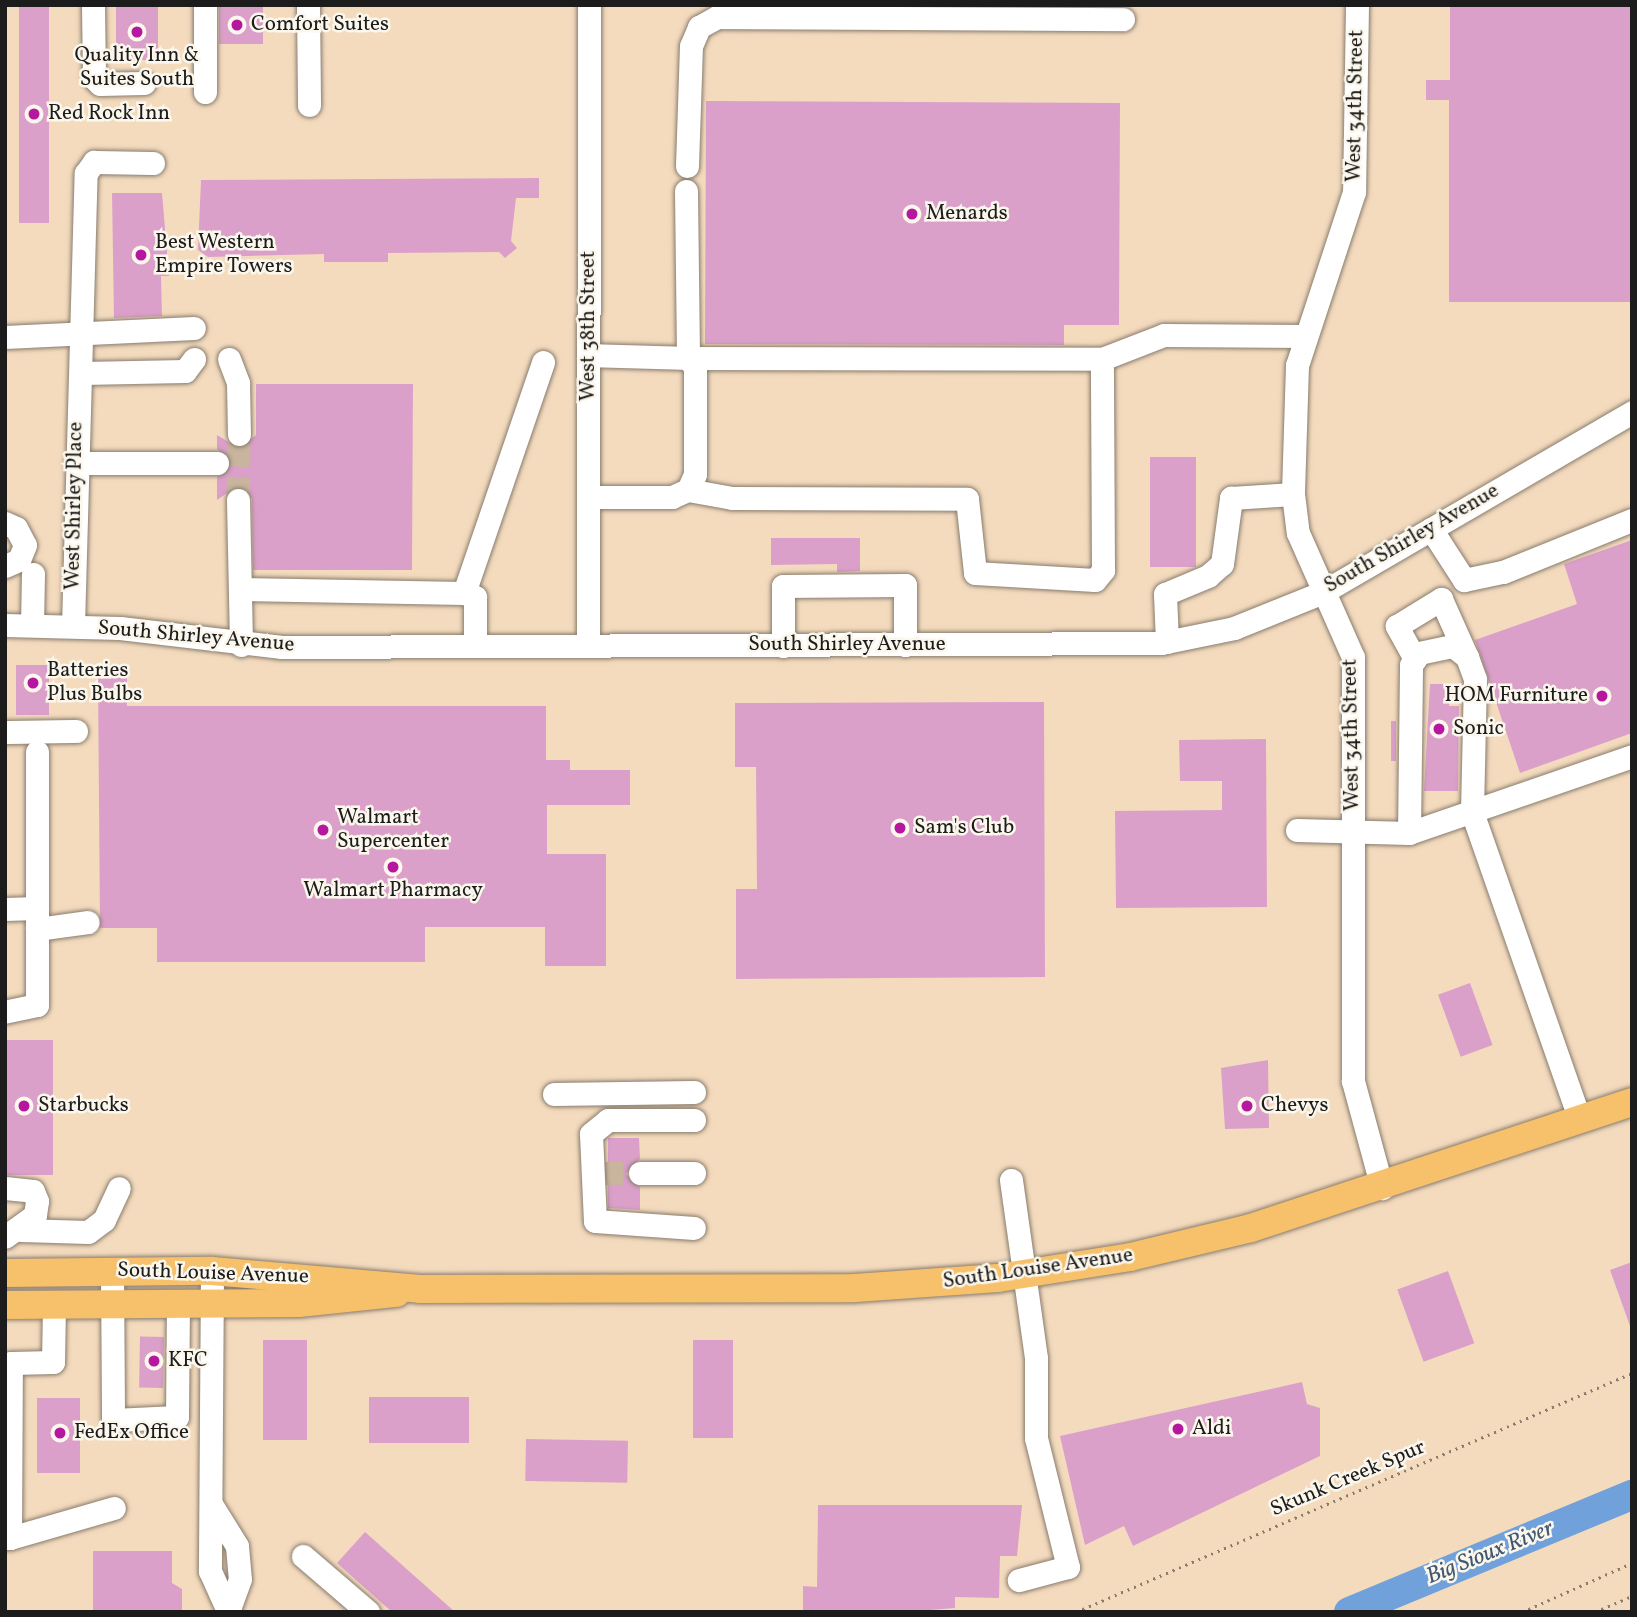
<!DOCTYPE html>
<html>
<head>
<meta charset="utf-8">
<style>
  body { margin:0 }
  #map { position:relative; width:1637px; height:1617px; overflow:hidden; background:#f4dbbe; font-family:Vollkorn,serif }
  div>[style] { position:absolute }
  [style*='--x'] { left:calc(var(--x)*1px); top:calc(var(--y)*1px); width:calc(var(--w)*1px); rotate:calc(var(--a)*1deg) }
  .river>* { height:30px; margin:-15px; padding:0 15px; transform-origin:15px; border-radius:15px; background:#70a1db }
  .building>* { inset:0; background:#dba0ca; transform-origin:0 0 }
  .minor-tunnel>* { height:23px; margin-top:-11.5px; transform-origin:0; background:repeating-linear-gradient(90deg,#c9b59e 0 23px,transparent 0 34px) }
  .path>* { height:2.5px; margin-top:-1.25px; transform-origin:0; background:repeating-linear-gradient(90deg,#887c6d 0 2px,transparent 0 7px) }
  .roads { filter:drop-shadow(0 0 2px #887c6d) drop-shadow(0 0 2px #887c6d) }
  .minor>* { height:23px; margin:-11.5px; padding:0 11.5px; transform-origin:11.5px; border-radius:11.5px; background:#fff }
  .major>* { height:28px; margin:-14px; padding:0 14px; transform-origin:14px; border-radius:14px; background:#f7c06b }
  .dots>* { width:19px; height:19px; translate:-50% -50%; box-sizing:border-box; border:4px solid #fbf7ec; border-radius:50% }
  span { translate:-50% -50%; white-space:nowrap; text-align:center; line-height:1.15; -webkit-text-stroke:5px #fbf7ec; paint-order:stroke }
  .poi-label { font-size:21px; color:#1c1c1c }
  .left { translate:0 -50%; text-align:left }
  .right { translate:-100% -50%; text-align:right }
  .street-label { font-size:21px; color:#1c1c1c }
  .water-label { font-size:23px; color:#425872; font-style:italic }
  .frame { position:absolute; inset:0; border:7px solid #1c1c1c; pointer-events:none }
</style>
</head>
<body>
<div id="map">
  <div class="river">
    <i style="--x:1349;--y:1612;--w:306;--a:-22.5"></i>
  </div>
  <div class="building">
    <i style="left:19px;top:5px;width:30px;height:218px"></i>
    <i style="left:116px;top:5px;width:42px;height:55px"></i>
    <i style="left:219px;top:5px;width:44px;height:39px"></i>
    <i style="clip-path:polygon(1450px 5px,1632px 5px,1632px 302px,1449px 302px,1449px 100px,1426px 100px,1426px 80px,1450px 80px)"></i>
    <i style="clip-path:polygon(706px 101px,1120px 103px,1119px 325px,1064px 325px,1064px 345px,705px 344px)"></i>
    <i style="clip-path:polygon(539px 178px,539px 198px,516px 198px,511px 241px,517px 248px,505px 258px,499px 252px,388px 253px,388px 262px,324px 262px,324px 254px,208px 257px,198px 250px,201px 180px)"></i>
    <i style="clip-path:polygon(112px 193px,162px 193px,169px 276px,161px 276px,162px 316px,114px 318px)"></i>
    <i style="clip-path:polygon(256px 384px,413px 384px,412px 570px,253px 570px,252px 499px,237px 486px,217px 500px,217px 477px,231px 464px,217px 449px,217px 435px,239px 448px,256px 435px)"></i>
    <i style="left:1150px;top:457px;width:46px;height:110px"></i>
    <i style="clip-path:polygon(771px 538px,860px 538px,860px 571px,837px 572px,837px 564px,771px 565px)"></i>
    <i style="clip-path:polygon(1632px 540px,1632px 733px,1520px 773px,1475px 640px,1577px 604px,1564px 564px)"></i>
    <i style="left:16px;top:665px;width:33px;height:50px"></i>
    <i style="clip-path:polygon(98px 676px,127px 676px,127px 706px,546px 706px,546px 760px,570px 760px,570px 770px,630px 770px,630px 805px,547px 805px,547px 854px,606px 854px,606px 966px,545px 966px,545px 927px,425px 927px,425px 962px,157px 962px,157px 928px,100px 928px)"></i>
    <i style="clip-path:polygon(1430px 684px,1449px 684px,1449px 706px,1459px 706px,1458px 791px,1424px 791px)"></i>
    <i style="clip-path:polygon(1044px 702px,1045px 977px,736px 979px,736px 889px,757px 889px,756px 767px,735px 767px,735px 703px)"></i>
    <i style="left:1391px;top:721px;width:5px;height:40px"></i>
    <i style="clip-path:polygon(1266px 739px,1267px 907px,1116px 908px,1115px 811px,1222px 810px,1222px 781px,1180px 781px,1179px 740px)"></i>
    <i style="left:1470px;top:983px;width:66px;height:34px;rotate:70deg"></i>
    <i style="left:53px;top:1040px;width:135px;height:48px;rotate:90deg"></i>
    <i style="clip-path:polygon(1268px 1060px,1269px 1128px,1225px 1129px,1221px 1068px)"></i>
    <i style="clip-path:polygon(608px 1138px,639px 1138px,640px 1159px,626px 1174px,640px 1187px,640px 1210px,608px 1208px)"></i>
    <i style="clip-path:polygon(1632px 1262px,1632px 1326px,1630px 1326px,1610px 1270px)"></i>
    <i style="left:1448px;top:1271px;width:77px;height:54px;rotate:70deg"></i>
    <i style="left:164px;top:1337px;width:51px;height:24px;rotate:91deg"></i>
    <i style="left:263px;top:1340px;width:44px;height:100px"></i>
    <i style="left:693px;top:1340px;width:40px;height:98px"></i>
    <i style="clip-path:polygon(1302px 1382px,1307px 1404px,1320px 1408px,1320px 1456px,1133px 1546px,1124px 1526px,1085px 1545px,1060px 1436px)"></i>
    <i style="left:369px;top:1397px;width:100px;height:46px"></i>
    <i style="left:37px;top:1398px;width:43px;height:75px"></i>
    <i style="left:526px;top:1439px;width:102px;height:42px;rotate:1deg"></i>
    <i style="clip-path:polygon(818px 1505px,1022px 1505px,1017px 1556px,1000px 1556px,999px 1598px,955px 1597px,955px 1608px,905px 1612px,803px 1612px,803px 1586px,817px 1587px)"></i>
    <i style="clip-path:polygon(365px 1532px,455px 1612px,392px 1612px,337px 1563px)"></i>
    <i style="clip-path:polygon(93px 1551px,172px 1551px,172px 1583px,182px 1589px,182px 1612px,93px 1612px)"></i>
  </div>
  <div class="minor-tunnel">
    <i style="--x:238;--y:500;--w:66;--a:-89.1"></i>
    <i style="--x:600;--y:1173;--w:40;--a:0"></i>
  </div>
  <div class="path">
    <i style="--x:1076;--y:1612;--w:605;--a:-23.26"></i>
    <i style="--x:1522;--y:1612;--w:120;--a:-24"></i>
    <i style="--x:1595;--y:1612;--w:40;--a:-23.4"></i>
  </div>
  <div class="roads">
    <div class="minor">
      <i style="--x:93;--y:5;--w:73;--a:89.2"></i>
      <i style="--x:94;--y:78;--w:8;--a:45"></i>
      <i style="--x:100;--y:84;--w:44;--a:-1.3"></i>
      <i style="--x:205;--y:5;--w:87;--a:90"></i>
      <i style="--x:308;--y:5;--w:100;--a:89.4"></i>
      <i style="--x:1357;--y:5;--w:187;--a:90.9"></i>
      <i style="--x:1354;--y:192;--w:182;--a:108.2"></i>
      <i style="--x:1297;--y:365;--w:129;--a:91.8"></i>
      <i style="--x:1293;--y:494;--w:39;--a:83"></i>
      <i style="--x:1298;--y:533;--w:136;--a:66.1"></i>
      <i style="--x:1353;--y:657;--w:424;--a:90"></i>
      <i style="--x:1353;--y:1081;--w:111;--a:74.8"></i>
      <i style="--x:687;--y:166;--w:120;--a:-88.1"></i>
      <i style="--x:691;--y:46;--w:21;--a:-67"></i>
      <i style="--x:699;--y:27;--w:21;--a:-29"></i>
      <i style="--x:717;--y:17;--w:406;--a:0.3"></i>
      <i style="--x:686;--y:191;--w:167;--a:89.3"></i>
      <i style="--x:688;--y:358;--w:414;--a:0.1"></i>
      <i style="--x:1102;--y:359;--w:66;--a:-21.2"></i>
      <i style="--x:1164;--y:335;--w:141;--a:0.4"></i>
      <i style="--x:5;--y:337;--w:189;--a:-2.7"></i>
      <i style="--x:229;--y:359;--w:26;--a:69"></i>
      <i style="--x:238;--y:383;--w:51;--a:88.9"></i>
      <i style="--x:82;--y:373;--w:103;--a:-1.1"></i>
      <i style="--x:185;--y:371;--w:15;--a:-53"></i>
      <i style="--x:76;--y:463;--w:141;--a:0"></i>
      <i style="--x:688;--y:490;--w:45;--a:10.3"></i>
      <i style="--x:732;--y:498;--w:235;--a:0.2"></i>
      <i style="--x:967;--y:499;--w:74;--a:83.8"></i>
      <i style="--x:975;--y:573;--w:120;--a:3.3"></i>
      <i style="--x:1095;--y:580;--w:13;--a:-51"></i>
      <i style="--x:1103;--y:570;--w:211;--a:-90.3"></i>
      <i style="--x:588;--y:497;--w:84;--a:0"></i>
      <i style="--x:672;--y:497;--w:17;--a:-24"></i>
      <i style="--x:688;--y:490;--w:17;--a:-66"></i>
      <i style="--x:695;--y:474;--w:107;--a:-90"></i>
      <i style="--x:695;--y:367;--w:11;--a:-128"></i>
      <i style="--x:688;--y:358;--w:100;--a:-178.3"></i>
      <i style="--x:238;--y:500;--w:145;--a:88.8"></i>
      <i style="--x:5;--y:523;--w:12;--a:24"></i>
      <i style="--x:16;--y:528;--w:19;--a:62"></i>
      <i style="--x:25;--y:545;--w:16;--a:112"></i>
      <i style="--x:19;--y:560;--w:15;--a:157"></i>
      <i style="--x:1431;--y:529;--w:61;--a:57.1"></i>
      <i style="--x:1464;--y:580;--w:40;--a:-12"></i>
      <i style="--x:1503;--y:572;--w:139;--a:-22"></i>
      <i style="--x:240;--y:589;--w:224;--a:1"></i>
      <i style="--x:464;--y:593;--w:12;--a:20"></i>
      <i style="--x:475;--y:597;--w:49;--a:90"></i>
      <i style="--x:464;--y:593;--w:244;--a:-71.1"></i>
      <i style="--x:5;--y:625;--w:115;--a:1.5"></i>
      <i style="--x:120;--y:628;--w:163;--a:6.7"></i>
      <i style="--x:282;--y:647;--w:879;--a:-0.26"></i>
      <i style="--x:1161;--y:643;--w:75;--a:-11.6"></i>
      <i style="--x:1234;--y:628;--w:96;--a:-22"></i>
      <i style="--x:1323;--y:592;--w:358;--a:-30.2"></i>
      <i style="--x:32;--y:625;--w:51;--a:-88.9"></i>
      <i style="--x:73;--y:626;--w:453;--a:-88.4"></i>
      <i style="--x:86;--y:173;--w:14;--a:-54"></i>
      <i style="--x:94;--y:162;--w:59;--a:1"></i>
      <i style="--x:1167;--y:642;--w:48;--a:-92.4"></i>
      <i style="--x:1165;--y:594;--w:47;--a:-22.7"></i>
      <i style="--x:1208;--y:576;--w:18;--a:-41"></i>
      <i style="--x:1222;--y:564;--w:67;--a:-82.2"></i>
      <i style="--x:1231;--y:498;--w:62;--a:-3.7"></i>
      <i style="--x:588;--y:646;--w:641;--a:-89.91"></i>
      <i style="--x:783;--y:646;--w:60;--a:-90"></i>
      <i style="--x:783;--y:586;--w:122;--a:-0.5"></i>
      <i style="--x:905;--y:585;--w:60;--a:90"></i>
      <i style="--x:1415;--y:659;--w:38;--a:-119"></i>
      <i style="--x:1397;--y:626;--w:52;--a:-31.5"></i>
      <i style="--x:1441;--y:599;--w:64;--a:65.9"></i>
      <i style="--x:5;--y:732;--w:71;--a:-0.8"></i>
      <i style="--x:1297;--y:830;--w:112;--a:1.5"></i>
      <i style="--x:1409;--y:833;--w:236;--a:-19"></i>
      <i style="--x:1409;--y:833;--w:168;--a:-89.3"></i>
      <i style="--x:1411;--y:665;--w:14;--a:-56"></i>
      <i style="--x:1419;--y:653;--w:35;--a:-12"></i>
      <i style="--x:1453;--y:646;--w:18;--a:38"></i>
      <i style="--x:1467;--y:657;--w:23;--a:70"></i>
      <i style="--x:1475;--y:679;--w:133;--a:91.3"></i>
      <i style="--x:1472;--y:812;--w:326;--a:70.7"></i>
      <i style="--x:37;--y:908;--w:156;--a:-90"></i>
      <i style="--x:5;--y:909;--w:32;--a:-2"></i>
      <i style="--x:37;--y:908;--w:97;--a:90"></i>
      <i style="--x:37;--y:1005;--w:33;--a:168"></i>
      <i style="--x:37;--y:929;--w:51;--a:-7.8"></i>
      <i style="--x:554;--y:1094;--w:140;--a:-0.8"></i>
      <i style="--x:694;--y:1120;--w:86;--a:180"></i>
      <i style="--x:608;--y:1120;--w:22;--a:141"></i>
      <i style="--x:591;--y:1134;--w:87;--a:87.4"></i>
      <i style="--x:595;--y:1221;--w:99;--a:4"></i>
      <i style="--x:640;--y:1173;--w:54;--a:0"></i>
      <i style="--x:1011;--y:1180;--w:180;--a:82"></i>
      <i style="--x:1036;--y:1358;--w:80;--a:90"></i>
      <i style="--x:1036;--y:1438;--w:133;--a:76.1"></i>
      <i style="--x:1068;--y:1567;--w:51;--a:165.1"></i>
      <i style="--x:5;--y:1188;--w:28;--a:6"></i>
      <i style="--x:33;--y:1191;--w:11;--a:68"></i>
      <i style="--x:37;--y:1201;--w:14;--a:98"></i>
      <i style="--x:35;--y:1215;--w:37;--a:144"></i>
      <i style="--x:21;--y:1230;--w:67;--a:1.7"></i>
      <i style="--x:88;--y:1232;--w:20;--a:-37"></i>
      <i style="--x:104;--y:1220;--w:35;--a:-65"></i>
      <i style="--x:112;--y:1270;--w:150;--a:89.6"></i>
      <i style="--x:113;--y:1420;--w:64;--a:-2.7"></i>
      <i style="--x:177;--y:1417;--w:113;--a:-89.5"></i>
      <i style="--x:212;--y:1271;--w:300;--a:90.4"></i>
      <i style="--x:210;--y:1571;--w:44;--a:65.8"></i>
      <i style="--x:211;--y:1504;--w:49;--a:58.2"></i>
      <i style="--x:237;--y:1546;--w:33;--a:85"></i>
      <i style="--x:240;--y:1579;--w:35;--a:110"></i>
      <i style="--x:5;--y:1538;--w:5;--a:0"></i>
      <i style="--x:10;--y:1538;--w:175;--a:-89.7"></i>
      <i style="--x:11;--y:1363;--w:42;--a:-1.4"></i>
      <i style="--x:53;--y:1362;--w:57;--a:-89"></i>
      <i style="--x:10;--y:1538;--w:108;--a:-16.1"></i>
      <i style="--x:303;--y:1556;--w:86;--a:40.7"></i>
    </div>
    <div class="major">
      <i style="--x:5;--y:1273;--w:207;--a:-0.6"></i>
      <i style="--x:212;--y:1271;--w:209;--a:4.9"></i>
      <i style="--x:420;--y:1289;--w:435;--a:-0.1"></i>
      <i style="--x:855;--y:1288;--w:143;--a:-4"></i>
      <i style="--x:998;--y:1278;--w:134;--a:-9"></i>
      <i style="--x:1130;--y:1257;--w:124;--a:-13.5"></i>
      <i style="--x:1251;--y:1228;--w:401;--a:-18.3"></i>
      <i style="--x:5;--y:1305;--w:294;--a:-0.4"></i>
      <i style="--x:299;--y:1303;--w:98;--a:-5.9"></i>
    </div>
  </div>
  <div class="dots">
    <i style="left:237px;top:25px;background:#b5179e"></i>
    <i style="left:137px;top:32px;background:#b5179e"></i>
    <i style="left:34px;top:114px;background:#b5179e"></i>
    <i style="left:912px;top:214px;background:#b5179e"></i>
    <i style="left:141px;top:255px;background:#b5179e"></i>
    <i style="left:33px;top:683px;background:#b5179e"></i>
    <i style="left:1602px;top:696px;background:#b5179e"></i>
    <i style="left:1439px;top:729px;background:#b5179e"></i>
    <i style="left:900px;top:828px;background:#b5179e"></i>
    <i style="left:323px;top:830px;background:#b5179e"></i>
    <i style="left:393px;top:867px;background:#b5179e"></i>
    <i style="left:24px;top:1106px;background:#b5179e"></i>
    <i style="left:1247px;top:1106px;background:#b5179e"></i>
    <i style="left:154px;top:1361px;background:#b5179e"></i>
    <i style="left:1178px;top:1429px;background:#b5179e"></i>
    <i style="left:60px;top:1433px;background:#b5179e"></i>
  </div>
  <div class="poi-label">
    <span class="left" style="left:251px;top:25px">Comfort Suites</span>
    <span style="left:137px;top:68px">Quality Inn &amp;<br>Suites South</span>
    <span class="left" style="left:48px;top:114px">Red Rock Inn</span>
    <span class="left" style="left:926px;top:214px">Menards</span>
    <span class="left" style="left:155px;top:255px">Best Western<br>Empire Towers</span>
    <span class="left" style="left:47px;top:683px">Batteries<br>Plus Bulbs</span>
    <span class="right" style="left:1588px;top:696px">HOM Furniture</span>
    <span class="left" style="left:1453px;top:729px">Sonic</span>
    <span class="left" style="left:337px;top:830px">Walmart<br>Supercenter</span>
    <span class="left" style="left:914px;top:828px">Sam's Club</span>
    <span style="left:393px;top:891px">Walmart Pharmacy</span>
    <span class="left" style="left:38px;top:1106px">Starbucks</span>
    <span class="left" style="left:1261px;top:1106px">Chevys</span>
    <span class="left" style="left:168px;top:1361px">KFC</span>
    <span class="left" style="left:1192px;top:1429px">Aldi</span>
    <span class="left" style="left:74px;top:1433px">FedEx Office</span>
  </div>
  <div class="street-label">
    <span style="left:1356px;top:106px;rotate:-89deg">West 34th Street</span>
    <span style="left:589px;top:326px;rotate:-90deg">West 38th Street</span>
    <span style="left:75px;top:506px;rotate:-89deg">West Shirley Place</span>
    <span style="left:1412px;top:539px;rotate:-30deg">South Shirley Avenue</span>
    <span style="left:196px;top:637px;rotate:5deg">South Shirley Avenue</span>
    <span style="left:847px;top:645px">South Shirley Avenue</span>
    <span style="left:1352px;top:735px;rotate:-91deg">West 34th Street</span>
    <span style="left:1038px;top:1269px;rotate:-8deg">South Louise Avenue</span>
    <span style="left:213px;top:1274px;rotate:2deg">South Louise Avenue</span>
    <span style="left:1348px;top:1479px;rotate:-23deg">Skunk Creek Spur</span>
  </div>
  <div class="water-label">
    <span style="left:1490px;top:1553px;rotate:-22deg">Big Sioux River</span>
  </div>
  <div class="frame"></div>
</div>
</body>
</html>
